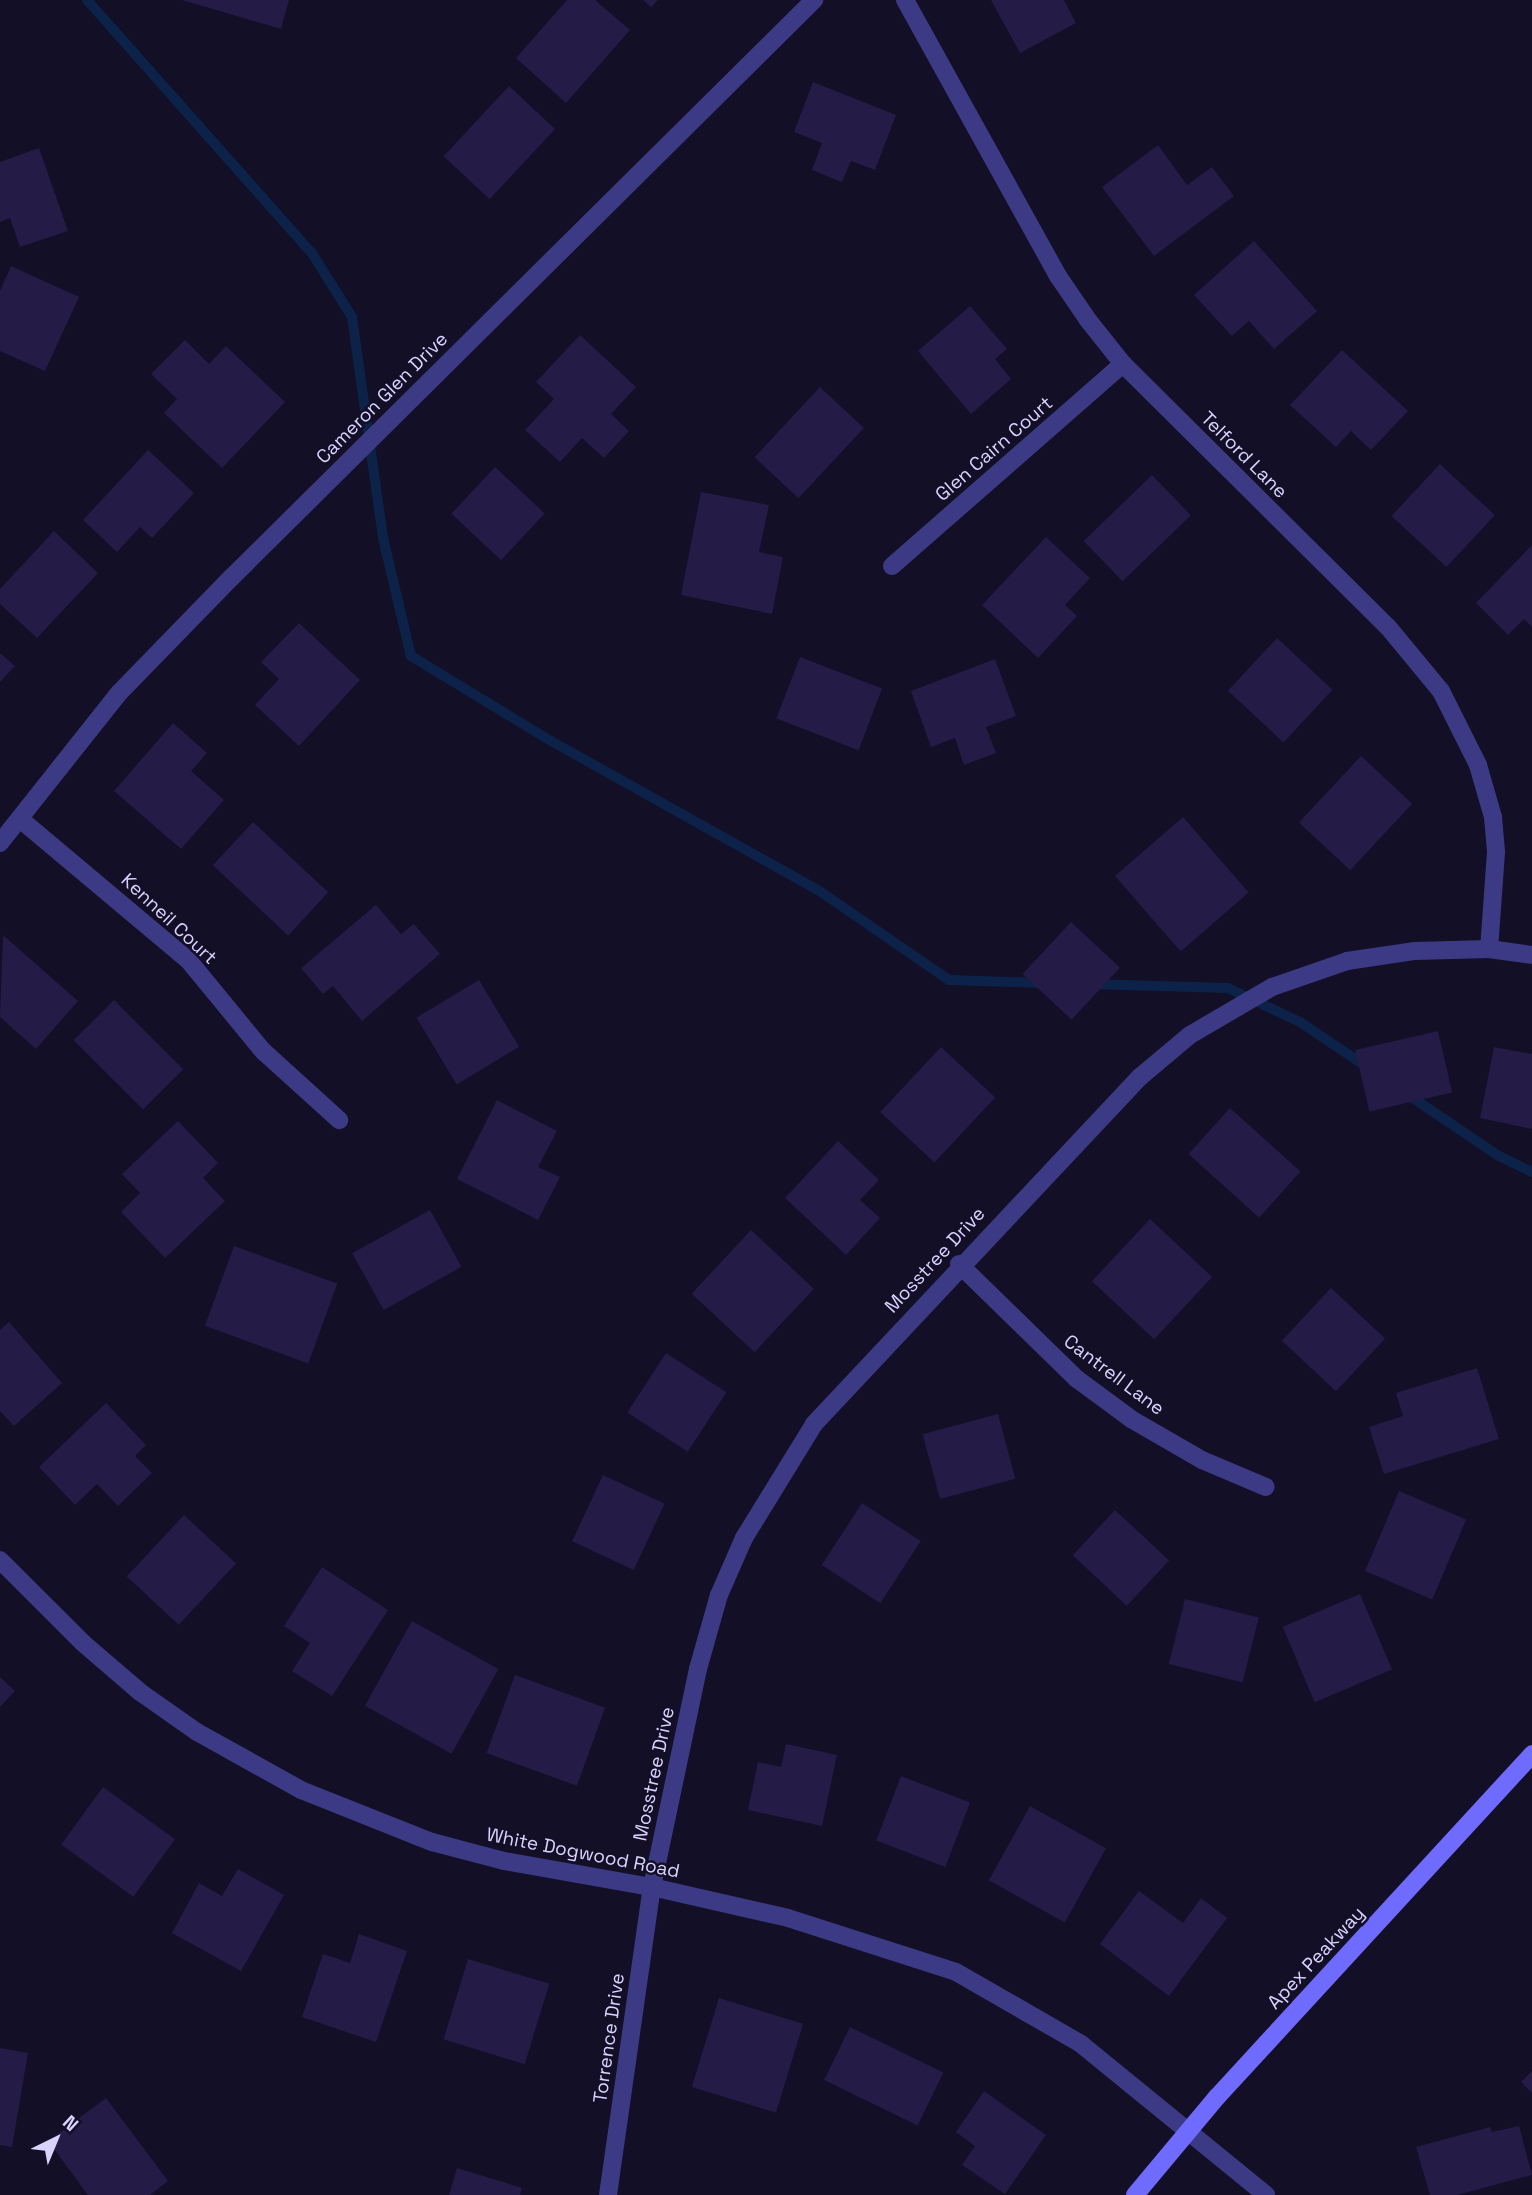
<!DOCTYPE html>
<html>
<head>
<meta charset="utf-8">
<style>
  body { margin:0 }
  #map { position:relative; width:1532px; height:2195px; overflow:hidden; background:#130f26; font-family:"Space Grotesk",sans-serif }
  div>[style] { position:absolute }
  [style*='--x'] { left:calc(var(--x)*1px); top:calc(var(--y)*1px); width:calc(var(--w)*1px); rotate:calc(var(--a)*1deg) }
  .stream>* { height:10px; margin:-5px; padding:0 5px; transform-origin:5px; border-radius:5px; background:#0c2248 }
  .building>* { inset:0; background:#241b47; transform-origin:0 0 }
  .street>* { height:18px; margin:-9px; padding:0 9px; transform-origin:9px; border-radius:9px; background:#3d3a85 }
  .secondary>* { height:18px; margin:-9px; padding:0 9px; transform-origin:9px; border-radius:9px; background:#6f6bff }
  span { translate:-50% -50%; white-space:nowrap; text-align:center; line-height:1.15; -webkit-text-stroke:5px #130f26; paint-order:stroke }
  .street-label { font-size:19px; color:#d9d4ff }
  .north { position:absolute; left:21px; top:2104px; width:70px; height:70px; -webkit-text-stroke:5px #130f26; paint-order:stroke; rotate:43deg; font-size:19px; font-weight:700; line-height:28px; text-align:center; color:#d9d4ff }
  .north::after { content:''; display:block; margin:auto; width:24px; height:32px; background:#d9d4ff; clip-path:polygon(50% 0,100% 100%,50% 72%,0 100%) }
</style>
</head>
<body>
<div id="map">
  <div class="stream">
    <i style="--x:87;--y:0;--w:339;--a:48.4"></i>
    <i style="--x:312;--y:253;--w:75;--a:58"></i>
    <i style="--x:352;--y:317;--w:223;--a:82"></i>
    <i style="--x:383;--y:538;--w:121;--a:76.7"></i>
    <i style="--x:411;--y:656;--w:156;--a:31.3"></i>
    <i style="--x:544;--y:737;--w:317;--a:29.2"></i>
    <i style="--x:821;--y:892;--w:155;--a:34.5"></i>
    <i style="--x:949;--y:980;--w:97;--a:1.8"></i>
    <i style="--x:1090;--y:984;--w:138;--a:1.7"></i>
    <i style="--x:1228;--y:988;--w:80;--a:25.3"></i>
    <i style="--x:1300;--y:1022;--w:81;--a:33.9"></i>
    <i style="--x:1404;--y:1092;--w:115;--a:34"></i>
    <i style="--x:1499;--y:1156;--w:37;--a:26"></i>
  </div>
  <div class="building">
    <i style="clip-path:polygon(182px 0,289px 0,281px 29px)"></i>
    <i style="clip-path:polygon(567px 0,595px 0,630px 30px,566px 103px,516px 58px)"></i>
    <i style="clip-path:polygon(643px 0,658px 0,651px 7px)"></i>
    <i style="clip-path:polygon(991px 0,1064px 0,1076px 23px,1020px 53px)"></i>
    <i style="clip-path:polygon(813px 82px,896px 115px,875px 170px,851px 161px,842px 182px,812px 170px,822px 143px,794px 132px)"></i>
    <i style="left:509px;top:86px;width:63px;height:96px;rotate:43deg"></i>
    <i style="clip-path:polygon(1158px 145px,1187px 185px,1212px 167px,1234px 196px,1154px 256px,1102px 187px)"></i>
    <i style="clip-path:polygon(39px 148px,68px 231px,20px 247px,10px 218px,0 222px,0 162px)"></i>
    <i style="clip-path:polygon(1254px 241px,1317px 311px,1274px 349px,1249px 321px,1232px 336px,1194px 295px)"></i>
    <i style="clip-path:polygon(11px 266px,79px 297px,45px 371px,0 351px,0 291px)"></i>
    <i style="clip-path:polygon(970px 306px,1007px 349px,995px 359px,1011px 379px,971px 414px,918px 351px)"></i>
    <i style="clip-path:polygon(580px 335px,636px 387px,611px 414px,629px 431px,604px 458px,582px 438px,560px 462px,525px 430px,554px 399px,536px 382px)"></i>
    <i style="clip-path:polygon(185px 340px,209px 364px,226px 346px,285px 402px,222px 468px,164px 413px,177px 399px,151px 374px)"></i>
    <i style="clip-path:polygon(1342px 350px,1408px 411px,1371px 450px,1351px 431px,1336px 447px,1290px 405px)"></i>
    <i style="left:820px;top:387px;width:60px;height:96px;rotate:43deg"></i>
    <i style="clip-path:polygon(148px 450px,194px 493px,152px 538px,140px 527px,117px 552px,83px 520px)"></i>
    <i style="left:1440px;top:464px;width:75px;height:71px;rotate:43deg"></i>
    <i style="left:495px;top:467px;width:68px;height:64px;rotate:43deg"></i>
    <i style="left:1152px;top:475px;width:56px;height:95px;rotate:46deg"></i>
    <i style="clip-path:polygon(701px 492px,769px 505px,759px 552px,783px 557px,772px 614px,681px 595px)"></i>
    <i style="clip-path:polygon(54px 531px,98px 573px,37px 638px,0 604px,0 589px)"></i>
    <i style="clip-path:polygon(1046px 537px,1090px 578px,1065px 605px,1077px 616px,1038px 658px,982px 605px)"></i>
    <i style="clip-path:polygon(1532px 545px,1532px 627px,1524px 619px,1508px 635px,1476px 603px)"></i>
    <i style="clip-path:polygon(299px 623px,360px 680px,299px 746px,255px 705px,279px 679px,261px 662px)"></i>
    <i style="left:1277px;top:638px;width:76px;height:72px;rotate:43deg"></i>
    <i style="clip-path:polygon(0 653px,15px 666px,0 682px)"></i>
    <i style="left:800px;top:657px;width:88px;height:66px;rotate:21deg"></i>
    <i style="clip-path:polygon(995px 659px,1016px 716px,986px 727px,996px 753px,964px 765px,955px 738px,931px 747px,911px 691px)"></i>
    <i style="clip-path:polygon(173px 723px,207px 753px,191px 771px,224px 800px,181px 849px,114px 791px)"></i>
    <i style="left:1361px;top:756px;width:70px;height:91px;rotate:43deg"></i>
    <i style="left:1183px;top:817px;width:100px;height:90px;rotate:49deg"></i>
    <i style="left:253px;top:822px;width:103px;height:59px;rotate:43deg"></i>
    <i style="clip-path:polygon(376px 905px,401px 934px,414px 924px,440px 954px,362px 1021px,333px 986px,323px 994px,301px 968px)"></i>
    <i style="left:1071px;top:922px;width:67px;height:71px;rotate:43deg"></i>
    <i style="clip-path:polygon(3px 935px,78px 1001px,36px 1049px,0 1017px)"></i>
    <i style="left:479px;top:980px;width:78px;height:73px;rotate:59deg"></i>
    <i style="left:114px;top:1000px;width:98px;height:57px;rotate:45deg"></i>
    <i style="left:1438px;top:1031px;width:63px;height:85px;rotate:77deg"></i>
    <i style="left:941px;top:1047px;width:74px;height:89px;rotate:43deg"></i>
    <i style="clip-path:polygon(1494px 1047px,1532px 1054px,1532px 1129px,1480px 1118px)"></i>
    <i style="clip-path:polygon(497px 1100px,557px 1131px,538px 1167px,560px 1177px,538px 1220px,457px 1179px)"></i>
    <i style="left:1230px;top:1108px;width:95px;height:62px;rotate:42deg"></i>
    <i style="clip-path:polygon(178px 1121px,218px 1163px,203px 1178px,225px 1201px,165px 1258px,121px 1212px,140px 1193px,122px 1174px)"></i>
    <i style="clip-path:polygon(838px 1141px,879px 1180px,860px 1200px,880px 1218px,846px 1255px,785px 1198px)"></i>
    <i style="left:430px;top:1210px;width:65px;height:89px;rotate:61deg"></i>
    <i style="left:1150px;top:1219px;width:85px;height:85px;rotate:43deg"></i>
    <i style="left:751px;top:1230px;width:86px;height:87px;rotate:43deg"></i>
    <i style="left:234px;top:1246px;width:110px;height:85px;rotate:20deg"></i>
    <i style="left:1331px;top:1288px;width:74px;height:72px;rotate:43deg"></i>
    <i style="clip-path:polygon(9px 1322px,62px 1383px,14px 1426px,0 1411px,0 1330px)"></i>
    <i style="left:666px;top:1353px;width:72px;height:71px;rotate:33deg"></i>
    <i style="clip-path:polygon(1477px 1368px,1499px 1439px,1384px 1474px,1369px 1427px,1403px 1416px,1396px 1393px)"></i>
    <i style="clip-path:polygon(106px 1403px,146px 1445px,135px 1456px,152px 1473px,118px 1506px,97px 1484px,75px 1505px,39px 1467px)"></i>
    <i style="left:998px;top:1414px;width:67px;height:78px;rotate:75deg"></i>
    <i style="left:603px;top:1475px;width:68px;height:73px;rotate:25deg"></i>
    <i style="left:1399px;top:1491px;width:73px;height:87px;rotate:23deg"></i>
    <i style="left:862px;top:1503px;width:70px;height:74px;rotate:33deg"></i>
    <i style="left:1115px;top:1510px;width:74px;height:62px;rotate:43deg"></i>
    <i style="left:184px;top:1515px;width:71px;height:84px;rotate:43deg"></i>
    <i style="clip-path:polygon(322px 1567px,388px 1610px,332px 1696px,292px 1671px,310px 1643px,284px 1626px)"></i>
    <i style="left:1360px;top:1594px;width:82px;height:84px;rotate:67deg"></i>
    <i style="left:1185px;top:1599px;width:76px;height:67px;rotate:14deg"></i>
    <i style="left:412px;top:1621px;width:99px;height:97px;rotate:29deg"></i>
    <i style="left:515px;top:1675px;width:96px;height:83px;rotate:20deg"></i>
    <i style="clip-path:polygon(0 1677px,15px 1691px,0 1707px)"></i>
    <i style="clip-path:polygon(786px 1744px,837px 1755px,822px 1826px,748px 1810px,758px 1762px,781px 1767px)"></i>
    <i style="left:901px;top:1776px;width:74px;height:69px;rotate:21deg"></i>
    <i style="left:103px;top:1787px;width:89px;height:71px;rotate:36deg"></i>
    <i style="left:1030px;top:1806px;width:87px;height:85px;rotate:29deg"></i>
    <i style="clip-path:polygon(238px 1869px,284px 1895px,241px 1971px,172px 1933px,199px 1883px,222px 1896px)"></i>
    <i style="clip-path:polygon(1139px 1891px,1183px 1923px,1201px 1898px,1227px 1918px,1169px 1996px,1100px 1944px)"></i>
    <i style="clip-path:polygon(359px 1934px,407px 1951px,376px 2042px,302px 2017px,323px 1954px,350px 1963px)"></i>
    <i style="left:468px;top:1959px;width:85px;height:84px;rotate:17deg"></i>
    <i style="left:719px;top:1998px;width:88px;height:93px;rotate:17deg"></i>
    <i style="left:850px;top:2027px;width:104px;height:59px;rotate:26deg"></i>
    <i style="clip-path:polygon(0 2048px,28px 2053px,12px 2147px,0 2145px)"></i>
    <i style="clip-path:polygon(1532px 2071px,1532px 2093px,1521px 2082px)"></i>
    <i style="clip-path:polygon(984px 2091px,1046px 2135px,1005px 2194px,962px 2165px,975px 2146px,956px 2132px)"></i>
    <i style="clip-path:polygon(106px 2098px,168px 2181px,150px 2195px,88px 2195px,48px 2141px)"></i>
    <i style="clip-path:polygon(1519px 2126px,1532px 2175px,1457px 2195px,1430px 2195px,1416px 2147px,1490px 2127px,1492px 2132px)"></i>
    <i style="clip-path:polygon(457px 2168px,522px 2188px,520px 2195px,449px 2195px)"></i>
  </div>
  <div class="street">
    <i style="--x:905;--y:0;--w:316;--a:61"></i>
    <i style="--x:1058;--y:276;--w:53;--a:55.7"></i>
    <i style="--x:1088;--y:320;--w:56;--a:51.5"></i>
    <i style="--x:1123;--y:364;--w:373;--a:44.8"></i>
    <i style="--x:1388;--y:627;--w:83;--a:50.4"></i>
    <i style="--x:1441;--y:691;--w:83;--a:63.4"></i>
    <i style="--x:1478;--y:765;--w:54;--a:73.9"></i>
    <i style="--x:1493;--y:817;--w:35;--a:85"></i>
    <i style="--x:1496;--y:852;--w:97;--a:94.1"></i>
    <i style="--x:892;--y:566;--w:307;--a:-41.2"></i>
    <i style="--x:20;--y:819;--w:221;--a:40"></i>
    <i style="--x:189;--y:961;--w:117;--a:50.6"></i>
    <i style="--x:263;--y:1051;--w:103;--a:42.2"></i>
    <i style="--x:0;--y:843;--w:191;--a:-51.6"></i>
    <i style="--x:119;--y:693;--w:162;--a:-45.8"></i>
    <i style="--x:232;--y:577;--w:820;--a:-44.75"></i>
    <i style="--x:959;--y:1264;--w:165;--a:44.3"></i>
    <i style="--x:1077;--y:1379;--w:67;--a:36.5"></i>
    <i style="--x:1131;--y:1419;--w:82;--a:30"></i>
    <i style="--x:1202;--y:1460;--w:69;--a:22.9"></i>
    <i style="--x:0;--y:1560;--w:117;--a:45"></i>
    <i style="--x:83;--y:1643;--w:75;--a:40.7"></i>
    <i style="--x:140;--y:1692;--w:70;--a:35.1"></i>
    <i style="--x:197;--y:1732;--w:119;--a:29.1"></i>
    <i style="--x:301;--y:1790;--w:141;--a:21.7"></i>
    <i style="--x:432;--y:1842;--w:74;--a:14.8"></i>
    <i style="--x:504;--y:1861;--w:150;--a:10"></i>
    <i style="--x:652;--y:1887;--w:139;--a:12.8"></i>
    <i style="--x:788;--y:1918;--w:176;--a:17.8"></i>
    <i style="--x:956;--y:1972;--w:144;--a:29.9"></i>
    <i style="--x:1081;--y:2044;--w:239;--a:39.2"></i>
    <i style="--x:608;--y:2195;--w:311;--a:-81.9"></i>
    <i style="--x:652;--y:1887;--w:223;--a:-78.1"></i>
    <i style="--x:698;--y:1669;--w:77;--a:-74.2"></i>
    <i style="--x:719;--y:1595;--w:62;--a:-66.3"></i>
    <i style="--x:744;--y:1538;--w:134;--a:-58.4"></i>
    <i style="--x:814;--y:1424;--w:476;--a:-46.8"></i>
    <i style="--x:1140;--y:1077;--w:65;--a:-40"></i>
    <i style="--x:1190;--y:1035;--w:95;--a:-30.3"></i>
    <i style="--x:1272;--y:987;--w:79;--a:-19.1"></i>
    <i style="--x:1347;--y:961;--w:69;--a:-8.4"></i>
    <i style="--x:1415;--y:951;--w:74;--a:-1.5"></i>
    <i style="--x:1489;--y:949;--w:43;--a:7.9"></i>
  </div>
  <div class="secondary">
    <i style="--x:1135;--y:2195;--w:128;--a:-50.1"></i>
    <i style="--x:1217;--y:2097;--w:466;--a:-47.4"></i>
  </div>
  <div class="street-label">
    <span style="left:382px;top:398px;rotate:-45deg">Cameron Glen Drive</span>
    <span style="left:994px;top:449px;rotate:-41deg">Glen Cairn Court</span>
    <span style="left:1244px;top:455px;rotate:45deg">Telford Lane</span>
    <span style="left:169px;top:919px;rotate:43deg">Kenneil Court</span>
    <span style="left:935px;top:1260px;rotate:-47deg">Mosstree Drive</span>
    <span style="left:1114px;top:1375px;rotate:37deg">Cantrell Lane</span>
    <span style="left:654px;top:1774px;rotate:-78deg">Mosstree Drive</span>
    <span style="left:583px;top:1853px;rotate:11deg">White Dogwood Road</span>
    <span style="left:1316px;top:1958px;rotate:-47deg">Apex Peakway</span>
    <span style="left:609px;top:2038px;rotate:-82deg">Torrence Drive</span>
  </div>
  <div class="north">N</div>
</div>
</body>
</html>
